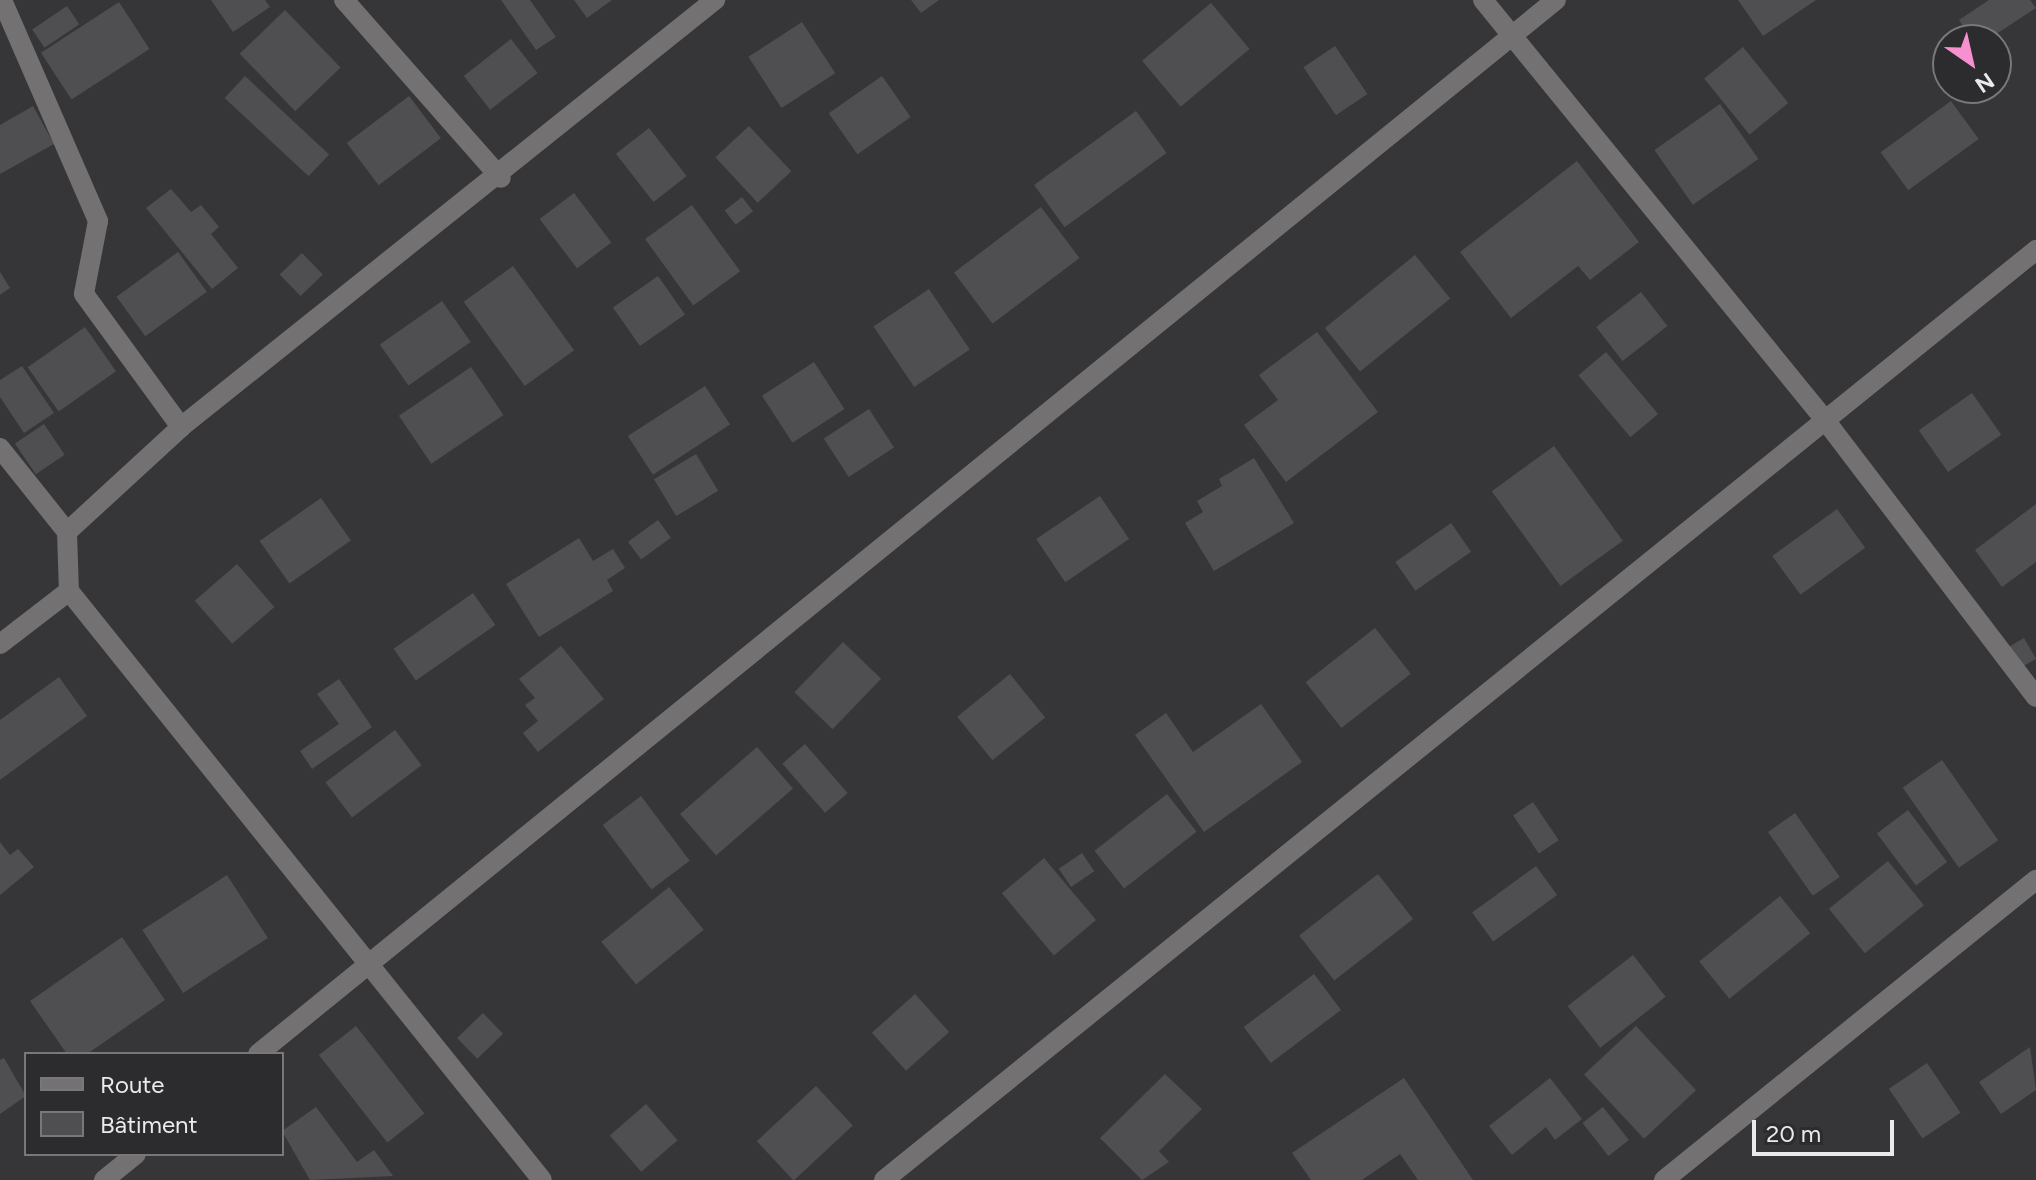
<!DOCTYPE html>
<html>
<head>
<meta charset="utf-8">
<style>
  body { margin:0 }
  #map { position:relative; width:2036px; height:1180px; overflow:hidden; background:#363538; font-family:Figtree,sans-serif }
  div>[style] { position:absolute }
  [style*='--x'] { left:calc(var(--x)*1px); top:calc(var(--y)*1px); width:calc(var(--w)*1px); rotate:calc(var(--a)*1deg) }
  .building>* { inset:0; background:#4f4f52; transform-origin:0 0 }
  .minor>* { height:20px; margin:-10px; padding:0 10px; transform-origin:10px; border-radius:10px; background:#737171 }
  span { translate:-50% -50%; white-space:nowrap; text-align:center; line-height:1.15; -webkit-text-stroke:6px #2c2b2d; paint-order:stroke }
  .legend { position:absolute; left:24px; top:1052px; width:260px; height:104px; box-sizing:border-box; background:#2c2b2d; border:2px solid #787779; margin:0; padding:10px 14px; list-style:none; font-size:24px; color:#eae9eb }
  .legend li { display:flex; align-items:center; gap:16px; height:40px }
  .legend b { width:40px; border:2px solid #787779 }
  .north { position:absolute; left:1932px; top:24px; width:80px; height:80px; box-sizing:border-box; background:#2c2b2d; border:2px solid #787779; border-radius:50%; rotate:146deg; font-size:22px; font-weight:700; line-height:32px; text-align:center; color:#eae9eb }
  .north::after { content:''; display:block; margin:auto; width:28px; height:36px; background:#f790ce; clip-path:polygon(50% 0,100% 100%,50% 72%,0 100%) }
  .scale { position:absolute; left:1752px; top:1120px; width:142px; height:36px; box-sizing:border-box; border:4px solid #eae9eb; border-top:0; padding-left:10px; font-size:24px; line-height:28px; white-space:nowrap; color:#eae9eb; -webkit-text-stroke:6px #2c2b2d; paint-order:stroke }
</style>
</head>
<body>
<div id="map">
  <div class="building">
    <i style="clip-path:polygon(211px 0,265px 0,270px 7px,233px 32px)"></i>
    <i style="clip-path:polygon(501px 0,530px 0,556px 37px,536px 50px)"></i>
    <i style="clip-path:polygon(574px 0,612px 0,587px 18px)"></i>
    <i style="clip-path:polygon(911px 0,939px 0,921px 13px)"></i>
    <i style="clip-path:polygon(1738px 0,1816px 0,1763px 36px)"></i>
    <i style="clip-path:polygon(1989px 0,2030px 0,2036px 8px,1987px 40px,1972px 40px,1959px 20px)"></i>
    <i style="left:119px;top:2px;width:56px;height:93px;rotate:57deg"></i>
    <i style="left:1211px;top:3px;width:60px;height:90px;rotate:50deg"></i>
    <i style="left:67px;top:6px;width:22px;height:42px;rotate:56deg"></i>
    <i style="left:285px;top:10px;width:80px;height:63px;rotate:46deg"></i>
    <i style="left:802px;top:22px;width:61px;height:64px;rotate:57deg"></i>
    <i style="left:511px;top:39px;width:43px;height:60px;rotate:52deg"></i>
    <i style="left:1335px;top:46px;width:58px;height:38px;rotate:56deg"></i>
    <i style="left:1743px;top:47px;width:72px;height:50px;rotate:51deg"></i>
    <i style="left:245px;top:76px;width:115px;height:30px;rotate:43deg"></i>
    <i style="left:882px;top:76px;width:50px;height:65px;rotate:55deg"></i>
    <i style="left:409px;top:96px;width:53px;height:78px;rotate:53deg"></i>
    <i style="left:1951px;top:101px;width:47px;height:87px;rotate:54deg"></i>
    <i style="left:1720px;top:104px;width:67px;height:80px;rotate:55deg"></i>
    <i style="clip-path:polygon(33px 106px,54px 144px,0 174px,0 125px)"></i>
    <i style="left:1136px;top:111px;width:52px;height:126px;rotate:54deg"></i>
    <i style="left:749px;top:126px;width:62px;height:46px;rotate:47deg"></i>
    <i style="left:649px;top:128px;width:61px;height:42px;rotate:52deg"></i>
    <i style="clip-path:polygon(1577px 161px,1639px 242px,1590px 280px,1578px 266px,1511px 318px,1460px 252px)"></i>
    <i style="clip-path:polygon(171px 189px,191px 212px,201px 205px,219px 227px,211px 234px,238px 268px,212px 289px,146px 208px)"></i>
    <i style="left:574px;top:193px;width:62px;height:43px;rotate:53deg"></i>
    <i style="left:742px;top:197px;width:18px;height:22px;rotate:52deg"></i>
    <i style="left:692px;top:205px;width:82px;height:58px;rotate:54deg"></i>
    <i style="left:1041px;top:207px;width:64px;height:109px;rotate:53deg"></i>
    <i style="left:178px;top:252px;width:49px;height:76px;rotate:54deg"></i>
    <i style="left:302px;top:253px;width:30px;height:31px;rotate:46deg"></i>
    <i style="left:1415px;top:255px;width:56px;height:116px;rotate:51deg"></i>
    <i style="left:513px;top:266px;width:104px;height:61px;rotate:54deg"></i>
    <i style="clip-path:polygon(0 272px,10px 288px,0 295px)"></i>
    <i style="left:658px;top:276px;width:47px;height:55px;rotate:55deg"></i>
    <i style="left:929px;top:289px;width:73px;height:67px;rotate:56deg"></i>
    <i style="left:1641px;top:292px;width:43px;height:57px;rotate:52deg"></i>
    <i style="left:442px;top:301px;width:50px;height:76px;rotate:55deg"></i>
    <i style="left:85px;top:327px;width:54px;height:70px;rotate:55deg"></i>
    <i style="clip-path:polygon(1317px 332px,1378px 412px,1286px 482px,1244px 425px,1278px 400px,1259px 375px)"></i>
    <i style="left:1606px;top:352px;width:81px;height:36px;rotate:50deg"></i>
    <i style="left:814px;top:362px;width:56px;height:62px;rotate:57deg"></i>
    <i style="clip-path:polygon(22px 366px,54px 413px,24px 433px,0 397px,0 380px)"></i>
    <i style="left:471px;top:367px;width:58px;height:87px;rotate:56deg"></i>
    <i style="left:705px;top:386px;width:46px;height:92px;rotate:57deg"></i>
    <i style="left:1972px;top:393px;width:51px;height:65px;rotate:55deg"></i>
    <i style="left:869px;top:409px;width:46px;height:54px;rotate:57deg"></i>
    <i style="left:44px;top:424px;width:37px;height:35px;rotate:56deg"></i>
    <i style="left:1554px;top:446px;width:117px;height:77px;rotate:54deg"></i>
    <i style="left:696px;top:454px;width:43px;height:49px;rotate:59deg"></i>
    <i style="clip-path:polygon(1254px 458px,1294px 523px,1214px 571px,1185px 523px,1203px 512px,1197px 501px,1222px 486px,1219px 479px)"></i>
    <i style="left:1100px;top:496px;width:52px;height:77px;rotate:56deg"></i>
    <i style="left:321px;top:498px;width:52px;height:75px;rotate:55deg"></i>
    <i style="clip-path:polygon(2036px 504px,2036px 562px,2002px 587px,1975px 550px)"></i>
    <i style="left:1837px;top:509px;width:48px;height:80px;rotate:54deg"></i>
    <i style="left:658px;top:520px;width:22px;height:37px;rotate:54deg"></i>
    <i style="left:1451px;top:523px;width:35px;height:68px;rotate:55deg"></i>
    <i style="clip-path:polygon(579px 538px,593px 561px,613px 549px,625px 568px,607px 580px,613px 591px,539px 637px,506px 584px)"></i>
    <i style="left:237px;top:564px;width:57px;height:56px;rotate:49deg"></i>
    <i style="left:473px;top:593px;width:39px;height:97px;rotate:55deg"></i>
    <i style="left:1375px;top:628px;width:58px;height:88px;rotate:52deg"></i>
    <i style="left:2024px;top:638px;width:24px;height:19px;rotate:60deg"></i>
    <i style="left:843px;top:642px;width:53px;height:70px;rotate:44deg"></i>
    <i style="clip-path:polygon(561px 646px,604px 699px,538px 752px,523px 733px,538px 721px,525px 705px,535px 698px,519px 679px)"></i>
    <i style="left:1010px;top:674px;width:56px;height:68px;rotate:51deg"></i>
    <i style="clip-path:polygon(59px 677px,87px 716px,0 780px,0 720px)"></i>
    <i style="clip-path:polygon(339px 679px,372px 727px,312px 769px,300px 751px,339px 724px,317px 694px)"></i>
    <i style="clip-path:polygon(1261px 704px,1302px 762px,1204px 832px,1135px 735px,1166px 713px,1193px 752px)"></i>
    <i style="left:395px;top:730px;width:44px;height:87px;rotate:53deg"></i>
    <i style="left:805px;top:744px;width:65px;height:30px;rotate:49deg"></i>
    <i style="left:757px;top:747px;width:55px;height:102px;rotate:49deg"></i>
    <i style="left:1942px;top:760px;width:98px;height:48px;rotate:55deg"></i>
    <i style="left:1167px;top:794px;width:48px;height:92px;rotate:52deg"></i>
    <i style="left:641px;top:796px;width:81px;height:48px;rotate:53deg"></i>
    <i style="left:1533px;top:802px;width:46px;height:24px;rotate:56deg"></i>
    <i style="left:1908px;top:810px;width:65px;height:39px;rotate:53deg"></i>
    <i style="left:1795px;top:813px;width:78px;height:33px;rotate:55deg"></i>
    <i style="clip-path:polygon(0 842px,10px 855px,18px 849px,34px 867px,0 895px)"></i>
    <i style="left:1082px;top:853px;width:22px;height:28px;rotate:56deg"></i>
    <i style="left:1044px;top:858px;width:81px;height:55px;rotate:50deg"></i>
    <i style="left:1888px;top:861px;width:57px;height:76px;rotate:51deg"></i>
    <i style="left:1536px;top:866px;width:36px;height:79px;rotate:54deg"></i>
    <i style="left:1378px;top:874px;width:57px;height:100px;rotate:52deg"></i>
    <i style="left:227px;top:875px;width:75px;height:101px;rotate:57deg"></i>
    <i style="left:669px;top:887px;width:55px;height:87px;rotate:51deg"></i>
    <i style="left:1780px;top:896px;width:48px;height:104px;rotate:51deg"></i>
    <i style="clip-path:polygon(122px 937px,165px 1000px,87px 1054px,67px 1054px,30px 1001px)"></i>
    <i style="left:1633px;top:955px;width:53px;height:83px;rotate:52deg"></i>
    <i style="left:1314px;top:974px;width:45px;height:88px;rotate:53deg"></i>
    <i style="left:915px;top:994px;width:51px;height:58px;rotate:48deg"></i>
    <i style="left:483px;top:1013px;width:29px;height:36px;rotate:46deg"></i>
    <i style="left:356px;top:1026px;width:111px;height:47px;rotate:52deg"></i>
    <i style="left:1636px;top:1026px;width:88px;height:71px;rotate:47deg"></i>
    <i style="clip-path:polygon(2030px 1047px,2036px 1090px,2001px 1114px,1979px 1082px)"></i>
    <i style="clip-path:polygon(4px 1058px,26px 1096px,0 1114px,0 1060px)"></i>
    <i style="left:1927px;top:1063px;width:60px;height:46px;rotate:56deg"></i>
    <i style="clip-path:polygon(1165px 1074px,1202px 1109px,1159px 1151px,1169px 1162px,1142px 1180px,1100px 1138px)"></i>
    <i style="clip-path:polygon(1404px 1078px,1473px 1180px,1418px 1180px,1400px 1154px,1362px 1180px,1311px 1180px,1292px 1153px)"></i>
    <i style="clip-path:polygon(1550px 1078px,1582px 1119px,1555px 1140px,1546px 1127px,1512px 1155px,1489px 1126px)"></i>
    <i style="left:816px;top:1086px;width:54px;height:81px;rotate:47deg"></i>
    <i style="left:646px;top:1104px;width:48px;height:48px;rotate:49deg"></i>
    <i style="clip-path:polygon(316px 1107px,357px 1162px,374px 1150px,393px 1176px,310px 1180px,282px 1131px)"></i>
    <i style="left:1603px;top:1107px;width:42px;height:26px;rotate:52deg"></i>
  </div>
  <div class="minor">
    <i style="--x:2;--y:0;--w:241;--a:66.5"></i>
    <i style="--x:98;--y:221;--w:74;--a:100.9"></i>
    <i style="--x:84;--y:294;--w:165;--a:53.9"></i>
    <i style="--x:344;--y:0;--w:237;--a:48.6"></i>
    <i style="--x:1483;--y:0;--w:542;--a:50.84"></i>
    <i style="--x:1825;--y:420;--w:348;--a:52.7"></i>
    <i style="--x:0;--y:448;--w:107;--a:51.4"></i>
    <i style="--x:67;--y:532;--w:59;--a:88.1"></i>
    <i style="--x:69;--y:591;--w:755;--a:51.23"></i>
    <i style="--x:67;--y:532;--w:155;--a:-42.6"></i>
    <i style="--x:181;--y:427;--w:684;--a:-38.65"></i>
    <i style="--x:0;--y:644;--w:87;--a:-37.5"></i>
    <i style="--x:258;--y:1054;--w:1672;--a:-39.08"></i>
    <i style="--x:104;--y:1180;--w:41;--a:-39.1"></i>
    <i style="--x:884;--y:1180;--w:1481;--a:-38.91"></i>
    <i style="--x:1664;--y:1180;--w:478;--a:-38.9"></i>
  </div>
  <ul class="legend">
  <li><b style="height:10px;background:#737171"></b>Route</li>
  <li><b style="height:22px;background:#4f4f52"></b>Bâtiment</li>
  </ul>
  <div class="north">N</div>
  <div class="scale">20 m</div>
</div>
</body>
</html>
